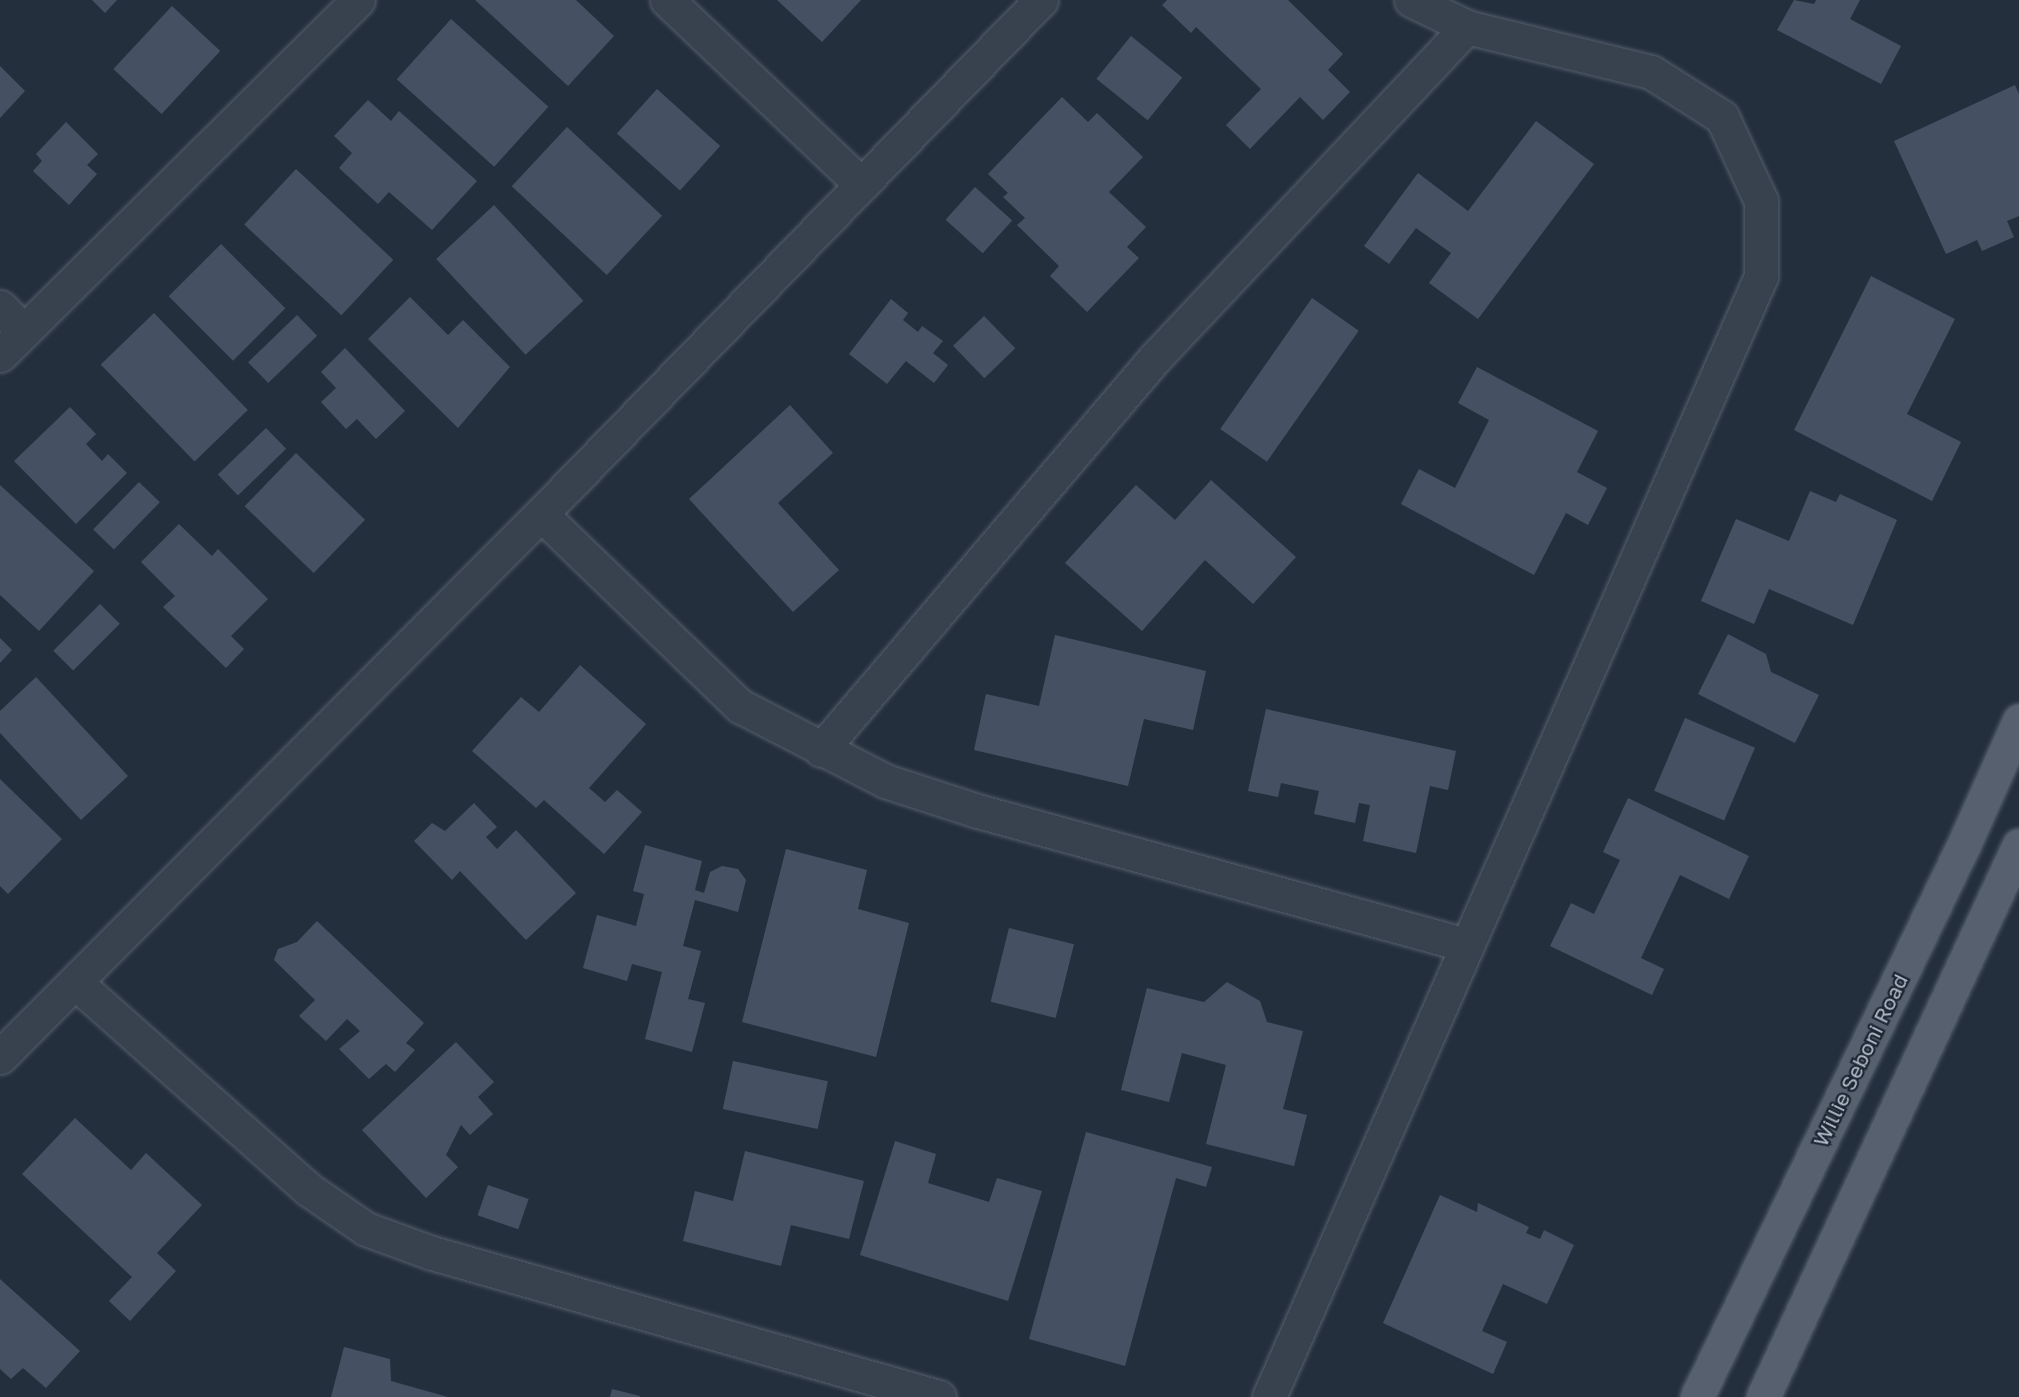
<!DOCTYPE html>
<html>
<head>
<meta charset="utf-8">
<style>
  body { margin:0 }
  #map { position:relative; width:2019px; height:1397px; overflow:hidden; background:#242f3e; font-family:"Golos Text",sans-serif }
  div>[style] { position:absolute }
  [style*='--x'] { left:calc(var(--x)*1px); top:calc(var(--y)*1px); width:calc(var(--w)*1px); rotate:calc(var(--a)*1deg) }
  .building>* { inset:0; background:#455162; transform-origin:0 0 }
  .roads { filter:drop-shadow(0 0 2px #565f6c) drop-shadow(0 0 2px #565f6c) }
  .minor>* { height:33px; margin:-16.5px; padding:0 16.5px; transform-origin:16.5px; border-radius:16.5px; background:#38414e }
  .major>* { height:33px; margin:-16.5px; padding:0 16.5px; transform-origin:16.5px; border-radius:16.5px; background:#56606e }
  span { translate:-50% -50%; white-space:nowrap; text-align:center; line-height:1.15; -webkit-text-stroke:4.5px #1d2633; paint-order:stroke }
  .street-label { font-size:21px; color:#b4bcc9 }
</style>
</head>
<body>
<div id="map">
  <div class="building">
    <i style="clip-path:polygon(92px 0,117px 0,105px 13px)"></i>
    <i style="clip-path:polygon(475px 0,576px 0,614px 36px,568px 86px)"></i>
    <i style="clip-path:polygon(777px 0,861px 0,822px 42px)"></i>
    <i style="clip-path:polygon(1167px 0,1288px 0,1343px 54px,1328px 70px,1350px 92px,1323px 120px,1300px 97px,1250px 149px,1226px 125px,1261px 89px,1196px 27px,1191px 33px,1162px 5px)"></i>
    <i style="clip-path:polygon(1794px 0,1814px 4px,1816px 0,1860px 0,1850px 19px,1901px 46px,1881px 84px,1777px 30px)"></i>
    <i style="left:172px;top:6px;width:66px;height:86px;rotate:43deg"></i>
    <i style="left:451px;top:19px;width:131px;height:81px;rotate:42deg"></i>
    <i style="left:1131px;top:36px;width:66px;height:55px;rotate:39deg"></i>
    <i style="clip-path:polygon(0 66px,25px 91px,0 118px)"></i>
    <i style="clip-path:polygon(2015px 85px,2019px 94px,2019px 216px,2007px 221px,2014px 237px,1982px 251px,1977px 240px,1946px 254px,1894px 141px)"></i>
    <i style="left:657px;top:89px;width:85px;height:60px;rotate:42deg"></i>
    <i style="clip-path:polygon(1062px 97px,1088px 122px,1097px 113px,1143px 157px,1109px 192px,1146px 227px,1127px 247px,1139px 258px,1087px 312px,1050px 276px,1059px 266px,1017px 225px,1025px 218px,1003px 197px,1008px 193px,988px 174px)"></i>
    <i style="clip-path:polygon(368px 100px,391px 121px,399px 111px,477px 181px,432px 230px,389px 192px,378px 204px,339px 168px,352px 153px,334px 136px)"></i>
    <i style="clip-path:polygon(1536px 121px,1594px 164px,1478px 319px,1429px 283px,1451px 253px,1416px 228px,1389px 264px,1364px 246px,1418px 173px,1468px 211px)"></i>
    <i style="clip-path:polygon(66px 122px,98px 154px,87px 165px,97px 174px,69px 205px,33px 171px,42px 161px,36px 154px)"></i>
    <i style="left:567px;top:127px;width:130px;height:81px;rotate:43deg"></i>
    <i style="left:296px;top:169px;width:133px;height:76px;rotate:43deg"></i>
    <i style="left:975px;top:187px;width:50px;height:44px;rotate:42deg"></i>
    <i style="left:494px;top:205px;width:131px;height:79px;rotate:47deg"></i>
    <i style="left:221px;top:244px;width:91px;height:74px;rotate:45deg"></i>
    <i style="clip-path:polygon(1871px 276px,1955px 319px,1907px 414px,1961px 442px,1932px 501px,1794px 430px)"></i>
    <i style="clip-path:polygon(410px 297px,448px 335px,463px 320px,510px 367px,458px 428px,368px 339px)"></i>
    <i style="left:1312px;top:298px;width:57px;height:160px;rotate:35deg"></i>
    <i style="clip-path:polygon(891px 299px,908px 313px,903px 320px,918px 332px,922px 326px,943px 341px,933px 353px,948px 365px,934px 383px,906px 361px,887px 384px,849px 354px)"></i>
    <i style="left:154px;top:313px;width:135px;height:74px;rotate:46deg"></i>
    <i style="left:297px;top:315px;width:29px;height:68px;rotate:46deg"></i>
    <i style="left:984px;top:316px;width:45px;height:43px;rotate:46deg"></i>
    <i style="clip-path:polygon(345px 348px,405px 411px,376px 439px,357px 419px,346px 429px,321px 402px,336px 388px,321px 372px)"></i>
    <i style="clip-path:polygon(1477px 367px,1598px 431px,1577px 472px,1607px 488px,1588px 525px,1566px 513px,1534px 575px,1401px 504px,1419px 469px,1455px 488px,1489px 420px,1458px 403px)"></i>
    <i style="clip-path:polygon(790px 405px,833px 453px,778px 503px,839px 570px,793px 612px,689px 499px)"></i>
    <i style="clip-path:polygon(70px 407px,96px 434px,86px 444px,102px 461px,108px 454px,127px 473px,76px 524px,14px 461px)"></i>
    <i style="left:266px;top:428px;width:29px;height:67px;rotate:46deg"></i>
    <i style="left:296px;top:453px;width:96px;height:74px;rotate:44deg"></i>
    <i style="clip-path:polygon(1211px 480px,1296px 557px,1253px 604px,1205px 560px,1142px 631px,1065px 563px,1136px 485px,1175px 520px)"></i>
    <i style="left:139px;top:482px;width:29px;height:66px;rotate:44deg"></i>
    <i style="clip-path:polygon(0 485px,94px 571px,39px 631px,0 595px)"></i>
    <i style="clip-path:polygon(1810px 491px,1836px 502px,1840px 494px,1897px 520px,1853px 625px,1769px 589px,1754px 624px,1701px 601px,1736px 519px,1789px 541px)"></i>
    <i style="clip-path:polygon(179px 524px,212px 556px,218px 549px,268px 599px,231px 636px,244px 649px,226px 668px,163px 607px,175px 596px,141px 562px)"></i>
    <i style="left:100px;top:604px;width:28px;height:66px;rotate:45deg"></i>
    <i style="clip-path:polygon(1728px 634px,1766px 654px,1771px 672px,1819px 695px,1795px 743px,1698px 694px)"></i>
    <i style="clip-path:polygon(1055px 635px,1206px 671px,1193px 730px,1144px 719px,1128px 786px,974px 750px,986px 694px,1039px 706px)"></i>
    <i style="clip-path:polygon(0 638px,12px 650px,0 663px)"></i>
    <i style="clip-path:polygon(580px 665px,646px 724px,589px 788px,605px 802px,617px 790px,642px 812px,604px 854px,544px 800px,536px 808px,472px 751px,521px 697px,539px 712px)"></i>
    <i style="clip-path:polygon(36px 677px,128px 776px,81px 820px,0 733px,0 711px)"></i>
    <i style="clip-path:polygon(1266px 709px,1456px 751px,1448px 790px,1430px 786px,1416px 853px,1363px 841px,1370px 805px,1359px 803px,1355px 823px,1314px 814px,1319px 791px,1281px 783px,1278px 797px,1248px 791px)"></i>
    <i style="left:1685px;top:718px;width:76px;height:79px;rotate:23deg"></i>
    <i style="clip-path:polygon(0 779px,62px 839px,8px 894px,0 886px)"></i>
    <i style="clip-path:polygon(1628px 798px,1749px 856px,1729px 899px,1680px 875px,1641px 958px,1664px 969px,1652px 995px,1550px 946px,1571px 903px,1594px 914px,1620px 860px,1603px 852px)"></i>
    <i style="clip-path:polygon(474px 803px,497px 827px,486px 837px,497px 849px,516px 830px,576px 893px,526px 940px,460px 871px,452px 880px,414px 841px,432px 823px,445px 831px)"></i>
    <i style="clip-path:polygon(645px 845px,702px 861px,695px 890px,704px 893px,710px 872px,722px 866px,738px 869px,746px 880px,738px 912px,695px 900px,683px 946px,701px 951px,688px 999px,705px 1003px,692px 1052px,645px 1039px,662px 972px,632px 964px,627px 981px,583px 968px,597px 915px,636px 926px,644px 894px,633px 891px)"></i>
    <i style="clip-path:polygon(786px 849px,867px 870px,858px 909px,909px 923px,876px 1057px,742px 1022px)"></i>
    <i style="clip-path:polygon(317px 921px,424px 1023px,406px 1043px,415px 1050px,395px 1072px,386px 1064px,369px 1079px,339px 1049px,360px 1031px,347px 1019px,326px 1041px,299px 1016px,315px 1000px,274px 960px,278px 949px,297px 942px)"></i>
    <i style="left:1009px;top:928px;width:67px;height:76px;rotate:14deg"></i>
    <i style="clip-path:polygon(1227px 982px,1260px 1001px,1267px 1022px,1303px 1031px,1283px 1109px,1307px 1115px,1294px 1166px,1206px 1144px,1226px 1065px,1182px 1053px,1169px 1102px,1121px 1090px,1147px 988px,1204px 1002px)"></i>
    <i style="clip-path:polygon(456px 1042px,494px 1082px,478px 1097px,493px 1114px,470px 1135px,461px 1125px,446px 1155px,458px 1167px,426px 1198px,362px 1130px)"></i>
    <i style="left:733px;top:1061px;width:97px;height:49px;rotate:12deg"></i>
    <i style="clip-path:polygon(75px 1118px,131px 1170px,146px 1153px,202px 1205px,157px 1253px,176px 1271px,130px 1321px,109px 1301px,132px 1277px,22px 1174px)"></i>
    <i style="clip-path:polygon(1086px 1132px,1212px 1167px,1206px 1187px,1176px 1178px,1125px 1366px,1029px 1339px)"></i>
    <i style="clip-path:polygon(895px 1141px,936px 1154px,928px 1183px,989px 1202px,997px 1178px,1042px 1191px,1008px 1301px,860px 1255px)"></i>
    <i style="clip-path:polygon(745px 1151px,864px 1181px,849px 1239px,791px 1225px,781px 1266px,683px 1241px,695px 1191px,733px 1201px)"></i>
    <i style="left:488px;top:1185px;width:43px;height:32px;rotate:19deg"></i>
    <i style="clip-path:polygon(1440px 1195px,1477px 1212px,1478px 1203px,1529px 1227px,1526px 1233px,1540px 1239px,1544px 1230px,1574px 1245px,1547px 1304px,1503px 1284px,1482px 1331px,1507px 1342px,1493px 1374px,1383px 1323px)"></i>
    <i style="clip-path:polygon(0 1279px,80px 1351px,46px 1388px,23px 1368px,11px 1379px,0 1369px)"></i>
    <i style="clip-path:polygon(344px 1347px,390px 1359px,391px 1381px,448px 1397px,331px 1397px)"></i>
    <i style="clip-path:polygon(612px 1389px,640px 1396px,640px 1397px,610px 1397px)"></i>
  </div>
  <div class="roads">
    <div class="minor">
      <i style="--x:667;--y:0;--w:266;--a:43.5"></i>
      <i style="--x:0;--y:307;--w:34;--a:45"></i>
      <i style="--x:0;--y:355;--w:504;--a:-44.76"></i>
      <i style="--x:541;--y:514;--w:277;--a:44"></i>
      <i style="--x:740;--y:706;--w:163;--a:27.3"></i>
      <i style="--x:885;--y:781;--w:94;--a:18"></i>
      <i style="--x:974;--y:810;--w:510;--a:15.34"></i>
      <i style="--x:821;--y:750;--w:515;--a:-49.57"></i>
      <i style="--x:1155;--y:358;--w:455;--a:-46.7"></i>
      <i style="--x:75;--y:982;--w:312;--a:41.6"></i>
      <i style="--x:308;--y:1189;--w:70;--a:34.6"></i>
      <i style="--x:366;--y:1229;--w:70;--a:20"></i>
      <i style="--x:432;--y:1253;--w:527;--a:15.86"></i>
      <i style="--x:0;--y:1057;--w:767;--a:-45.11"></i>
      <i style="--x:541;--y:514;--w:717;--a:-45.79"></i>
      <i style="--x:1269;--y:1397;--w:1224;--a:-66.3"></i>
      <i style="--x:1761;--y:276;--w:75;--a:-90"></i>
      <i style="--x:1761;--y:201;--w:93;--a:-114.9"></i>
      <i style="--x:1722;--y:117;--w:84;--a:-147.6"></i>
      <i style="--x:1651;--y:72;--w:189;--a:-166.3"></i>
      <i style="--x:1467;--y:27;--w:62;--a:-154.3"></i>
    </div>
    <div class="major">
      <i style="--x:1697;--y:1397;--w:616;--a:-64.22"></i>
      <i style="--x:1965;--y:842;--w:133;--a:-65.9"></i>
      <i style="--x:1763;--y:1397;--w:608;--a:-65.12"></i>
    </div>
  </div>
  <div class="street-label">
    <span style="left:1860px;top:1060px;rotate:-64deg">Willie Seboni Road</span>
  </div>
</div>
</body>
</html>
